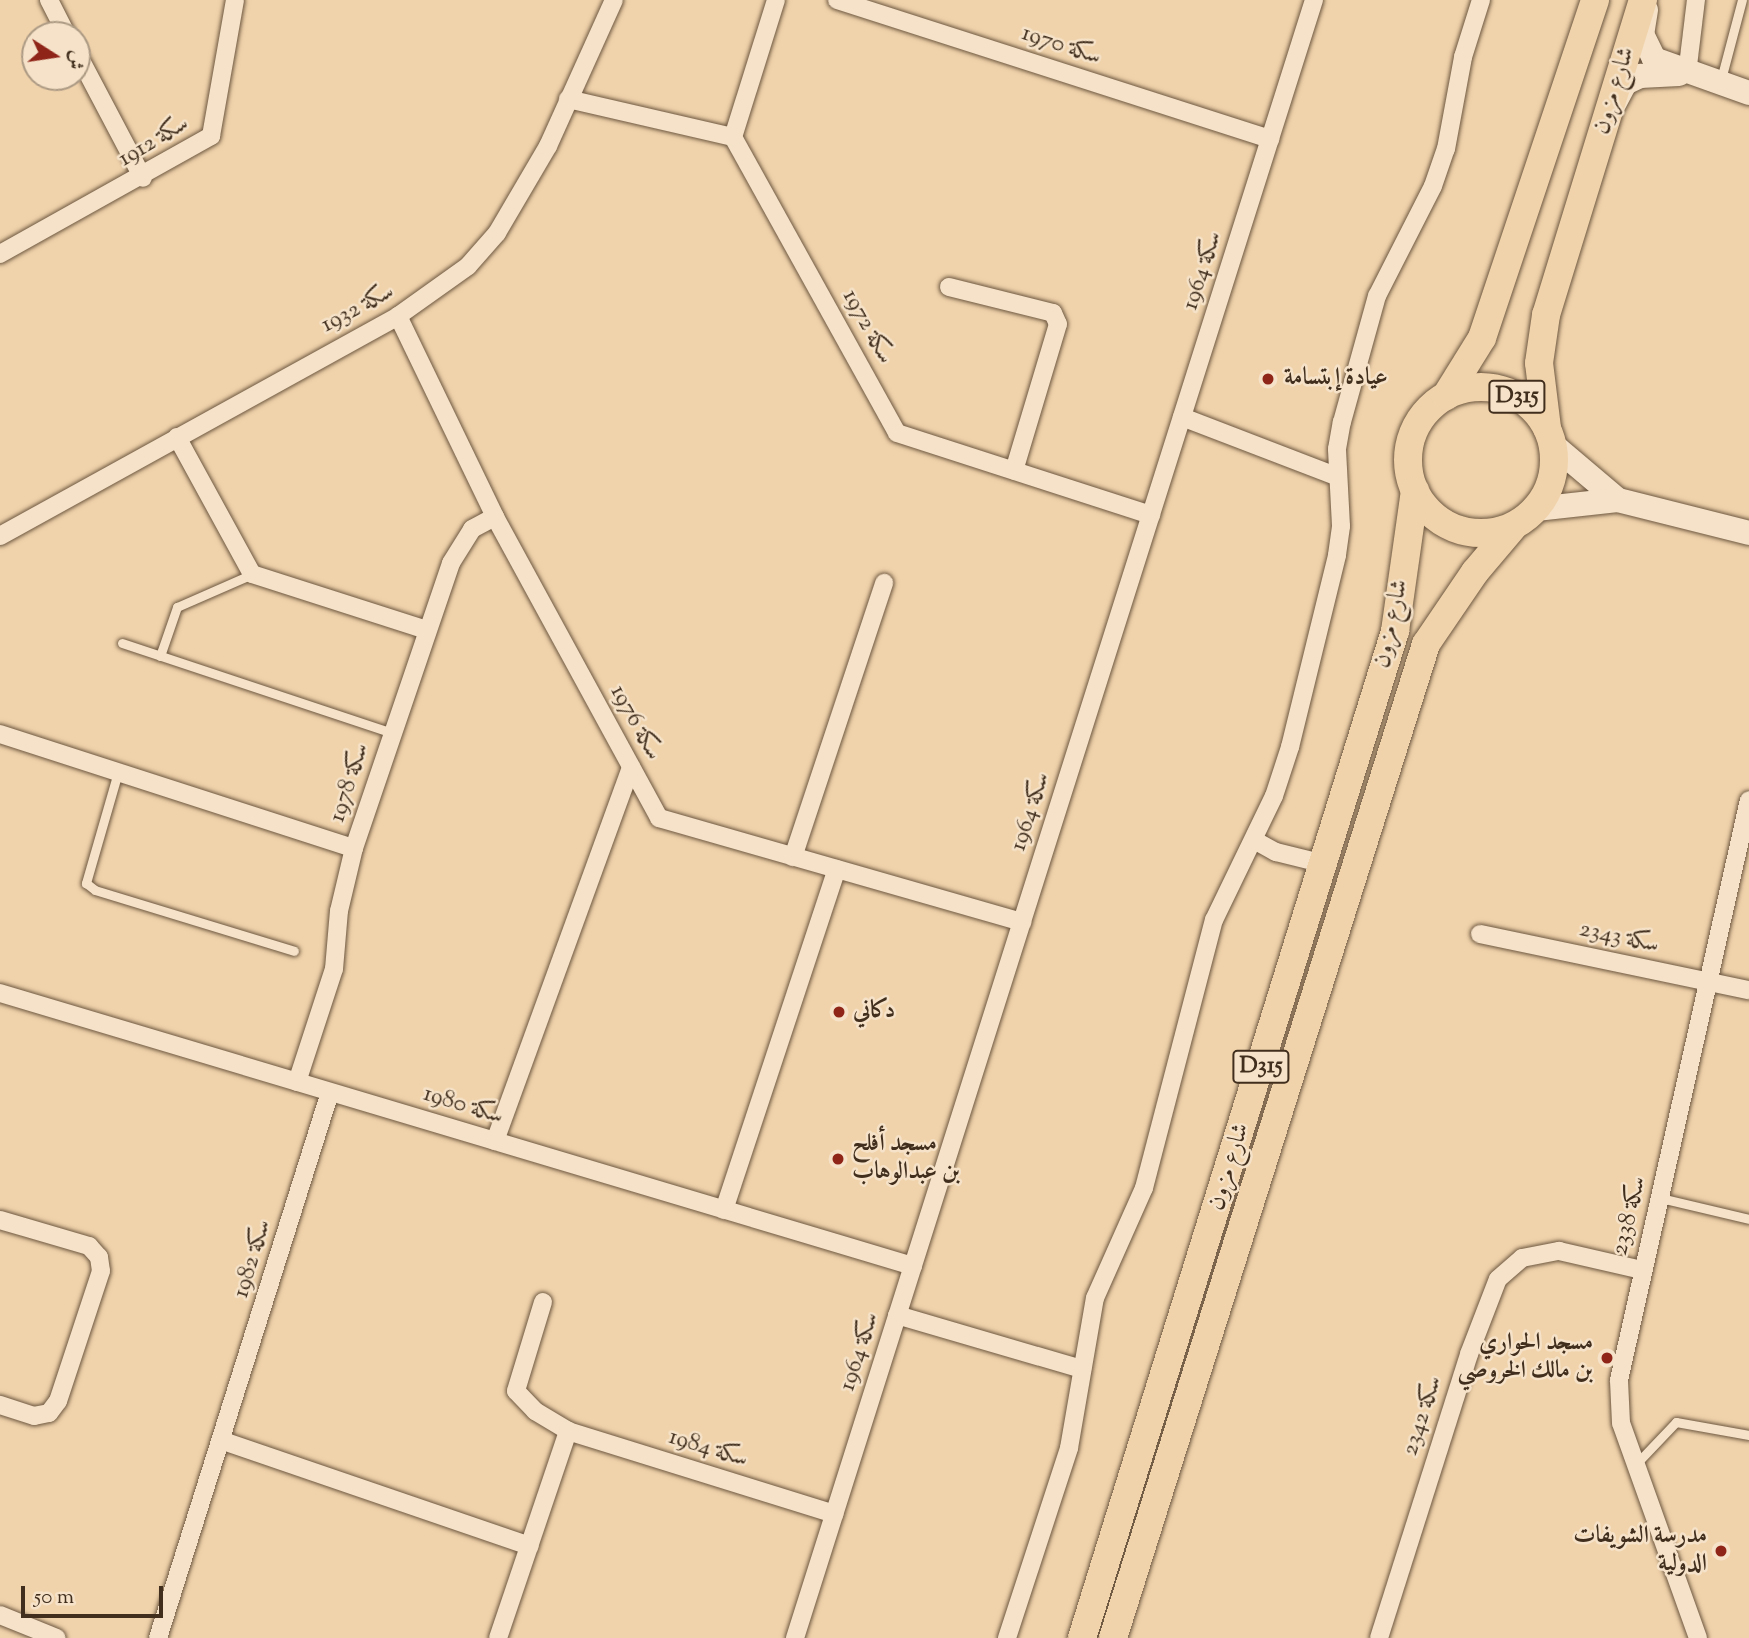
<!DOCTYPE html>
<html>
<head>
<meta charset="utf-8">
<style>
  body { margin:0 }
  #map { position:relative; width:1749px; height:1638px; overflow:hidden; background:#f0d3ab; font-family:"Sorts Mill Goudy",Amiri,serif }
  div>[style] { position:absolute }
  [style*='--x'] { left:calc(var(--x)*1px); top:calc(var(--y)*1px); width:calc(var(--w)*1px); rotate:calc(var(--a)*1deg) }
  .roads { filter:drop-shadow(0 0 2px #6d5740) drop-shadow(0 0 2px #6d5740) }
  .lane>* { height:9px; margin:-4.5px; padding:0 4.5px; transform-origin:4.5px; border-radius:4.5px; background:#f5e2c8 }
  .street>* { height:18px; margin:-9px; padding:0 9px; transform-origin:9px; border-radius:9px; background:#f5e2c8 }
  .secondary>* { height:24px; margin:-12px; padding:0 12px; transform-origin:12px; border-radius:12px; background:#f5e2c8 }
  .primary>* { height:28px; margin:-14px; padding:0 14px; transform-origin:14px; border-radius:14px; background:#f0d3ab }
  .primary>.ring { margin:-14px; padding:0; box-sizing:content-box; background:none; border:28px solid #f0d3ab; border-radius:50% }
  .dots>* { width:19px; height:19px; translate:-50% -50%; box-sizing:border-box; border:4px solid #f5e2c8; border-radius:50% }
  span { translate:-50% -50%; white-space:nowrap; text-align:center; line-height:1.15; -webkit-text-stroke:5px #f5e2c8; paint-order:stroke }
  .shield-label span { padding:2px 5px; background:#f5e2c8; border:2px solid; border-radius:5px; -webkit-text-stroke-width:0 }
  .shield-label { font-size:23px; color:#412e1d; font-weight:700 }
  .street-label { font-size:24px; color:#412e1d }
  .poi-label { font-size:24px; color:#412e1d; font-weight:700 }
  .left { translate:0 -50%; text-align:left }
  .right { translate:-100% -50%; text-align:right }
  .north { position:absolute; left:21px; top:21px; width:70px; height:70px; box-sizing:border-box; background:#f5e2c8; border:2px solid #ad9a84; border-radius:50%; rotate:102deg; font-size:19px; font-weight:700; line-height:28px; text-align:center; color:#412e1d }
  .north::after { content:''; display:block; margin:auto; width:24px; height:32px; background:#8f2418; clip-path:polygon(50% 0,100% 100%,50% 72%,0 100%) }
  .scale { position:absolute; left:21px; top:1586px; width:142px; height:32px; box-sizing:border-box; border:4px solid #412e1d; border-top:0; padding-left:9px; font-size:21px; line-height:24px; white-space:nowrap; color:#412e1d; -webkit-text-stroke:5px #f5e2c8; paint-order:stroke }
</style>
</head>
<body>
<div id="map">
  <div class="roads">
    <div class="lane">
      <i style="--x:1720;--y:83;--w:86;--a:-75.2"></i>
      <i style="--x:122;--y:643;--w:285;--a:18.4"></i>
      <i style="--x:160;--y:656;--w:52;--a:-70.9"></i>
      <i style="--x:177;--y:607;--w:82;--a:-23.7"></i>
      <i style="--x:118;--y:772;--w:116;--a:106.1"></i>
      <i style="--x:86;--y:883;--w:11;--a:38"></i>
      <i style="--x:95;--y:890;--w:208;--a:17"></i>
      <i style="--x:1660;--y:1198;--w:91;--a:13.3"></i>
      <i style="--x:1636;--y:1464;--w:58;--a:-46.4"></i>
      <i style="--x:1676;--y:1422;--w:74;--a:10.1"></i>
    </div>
    <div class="street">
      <i style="--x:49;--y:0;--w:39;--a:63"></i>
      <i style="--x:776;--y:0;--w:144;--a:107.4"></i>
      <i style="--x:733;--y:137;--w:338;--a:61"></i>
      <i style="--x:897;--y:433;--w:267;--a:17.9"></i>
      <i style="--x:837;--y:0;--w:455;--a:17.8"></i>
      <i style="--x:77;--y:53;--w:141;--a:62.2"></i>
      <i style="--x:1687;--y:74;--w:75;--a:-83.1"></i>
      <i style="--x:568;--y:99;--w:169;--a:13"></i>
      <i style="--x:0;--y:254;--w:242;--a:-29.2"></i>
      <i style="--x:211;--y:136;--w:138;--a:-80"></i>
      <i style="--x:949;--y:287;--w:107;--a:14"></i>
      <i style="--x:1053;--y:313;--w:12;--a:66"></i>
      <i style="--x:1058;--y:324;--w:153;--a:106.7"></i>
      <i style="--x:398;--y:316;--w:223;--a:64.2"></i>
      <i style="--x:495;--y:517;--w:343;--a:61.4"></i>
      <i style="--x:659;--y:818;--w:378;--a:16"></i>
      <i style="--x:1182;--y:417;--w:165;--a:21"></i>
      <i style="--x:177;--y:437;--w:156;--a:61.3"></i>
      <i style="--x:252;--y:574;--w:183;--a:17.8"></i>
      <i style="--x:0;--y:536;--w:455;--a:-28.9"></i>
      <i style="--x:398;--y:316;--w:86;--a:-35.5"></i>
      <i style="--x:468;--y:266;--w:44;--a:-48.7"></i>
      <i style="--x:497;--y:233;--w:101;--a:-59.6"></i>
      <i style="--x:548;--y:146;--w:160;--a:-65.7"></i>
      <i style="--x:0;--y:734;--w:372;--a:17.9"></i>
      <i style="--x:354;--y:848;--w:301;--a:-71.2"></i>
      <i style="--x:451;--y:563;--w:40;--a:-58"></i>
      <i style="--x:472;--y:529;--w:26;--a:-28"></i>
      <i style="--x:1254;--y:840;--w:25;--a:29"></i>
      <i style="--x:1276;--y:852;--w:50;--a:13.8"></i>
      <i style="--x:793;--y:857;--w:289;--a:-71.6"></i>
      <i style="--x:1480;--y:934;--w:275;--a:11.8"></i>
      <i style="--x:0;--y:993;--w:953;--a:16.65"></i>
      <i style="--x:297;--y:1082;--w:119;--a:-71.9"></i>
      <i style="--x:334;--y:969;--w:58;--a:-85.1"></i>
      <i style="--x:339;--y:911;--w:65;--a:-76.6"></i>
      <i style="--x:495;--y:1141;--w:398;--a:-70"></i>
      <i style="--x:724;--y:1210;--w:359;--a:-71.7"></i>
      <i style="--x:0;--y:1220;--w:93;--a:16.3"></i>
      <i style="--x:89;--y:1246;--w:15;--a:48"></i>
      <i style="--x:99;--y:1257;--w:14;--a:82"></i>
      <i style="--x:101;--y:1271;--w:137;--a:108.3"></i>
      <i style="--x:58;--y:1401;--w:15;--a:127"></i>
      <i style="--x:49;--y:1413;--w:15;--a:169"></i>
      <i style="--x:34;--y:1416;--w:36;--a:-162"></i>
      <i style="--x:543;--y:1302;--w:93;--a:106.9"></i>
      <i style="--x:516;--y:1391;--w:28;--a:46"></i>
      <i style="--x:535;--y:1411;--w:39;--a:31"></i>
      <i style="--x:568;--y:1431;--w:279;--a:17.3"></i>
      <i style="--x:897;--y:1315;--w:193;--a:16.3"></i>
      <i style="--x:223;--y:1441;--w:324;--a:18.9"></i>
      <i style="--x:0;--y:1615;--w:61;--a:22"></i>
      <i style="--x:158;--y:1638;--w:572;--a:-72.51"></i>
      <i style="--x:498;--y:1638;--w:219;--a:-71.3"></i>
      <i style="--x:795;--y:1638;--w:1718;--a:-72.42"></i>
      <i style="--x:1007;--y:1638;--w:200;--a:-71.9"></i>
      <i style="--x:1069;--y:1448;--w:152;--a:-80.2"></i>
      <i style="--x:1095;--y:1298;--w:120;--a:-66"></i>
      <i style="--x:1144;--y:1188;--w:277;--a:-75.4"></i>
      <i style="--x:1214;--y:920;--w:138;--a:-64.2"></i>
      <i style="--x:1274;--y:796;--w:52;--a:-71.9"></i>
      <i style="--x:1290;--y:747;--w:198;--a:-76.2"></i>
      <i style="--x:1337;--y:555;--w:29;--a:-82"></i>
      <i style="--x:1341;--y:526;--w:77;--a:-93"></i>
      <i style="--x:1337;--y:449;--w:27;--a:-80"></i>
      <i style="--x:1342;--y:422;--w:131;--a:-74.5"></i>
      <i style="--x:1377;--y:296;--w:123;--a:-63"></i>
      <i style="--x:1433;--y:186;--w:39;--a:-71"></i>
      <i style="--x:1446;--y:149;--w:94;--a:-79.5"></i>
      <i style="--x:1463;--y:57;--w:60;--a:-72.5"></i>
      <i style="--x:1379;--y:1638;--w:298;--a:-72.4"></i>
      <i style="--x:1469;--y:1354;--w:80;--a:-68.9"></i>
      <i style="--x:1498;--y:1279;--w:32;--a:-41"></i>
      <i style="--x:1522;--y:1258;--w:38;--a:-11"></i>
      <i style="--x:1559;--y:1251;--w:85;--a:12.9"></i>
      <i style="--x:1698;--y:1638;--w:228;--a:-109.7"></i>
      <i style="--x:1621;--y:1423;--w:43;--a:-92.7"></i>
      <i style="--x:1619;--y:1380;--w:594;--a:-77.37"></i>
    </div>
    <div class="secondary">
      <i style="--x:1646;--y:10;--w:24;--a:99"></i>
      <i style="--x:1642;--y:34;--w:28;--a:64"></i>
      <i style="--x:1654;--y:59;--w:101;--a:19.7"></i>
      <i style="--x:1614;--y:104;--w:24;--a:-62"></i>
      <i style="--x:1625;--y:83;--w:17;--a:-25"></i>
      <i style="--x:1640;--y:76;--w:39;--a:-3"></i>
      <i style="--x:1553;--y:445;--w:85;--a:40.2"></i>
      <i style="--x:1536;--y:509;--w:82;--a:-6.3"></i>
      <i style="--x:1618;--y:500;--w:135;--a:14.1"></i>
    </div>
    <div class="primary">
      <i class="ring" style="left:1408px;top:387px;width:118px;height:118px"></i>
      <i style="--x:1446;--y:396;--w:68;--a:-58.2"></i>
      <i style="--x:1482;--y:338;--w:356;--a:-71.5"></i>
      <i style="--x:1547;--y:428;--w:65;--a:-97"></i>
      <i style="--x:1539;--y:363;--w:49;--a:-81.7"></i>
      <i style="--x:1546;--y:315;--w:330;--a:-72.9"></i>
      <i style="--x:1082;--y:1638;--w:1055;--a:-72.73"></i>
      <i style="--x:1395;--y:631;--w:142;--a:-81.9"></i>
      <i style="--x:1113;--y:1638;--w:1042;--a:-72.52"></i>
      <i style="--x:1426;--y:644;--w:87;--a:-55.8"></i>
      <i style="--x:1475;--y:572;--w:59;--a:-49.8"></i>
    </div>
  </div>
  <div class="dots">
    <i style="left:1268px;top:379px;background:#8f2418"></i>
    <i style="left:839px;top:1012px;background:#8f2418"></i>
    <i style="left:838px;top:1159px;background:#8f2418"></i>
    <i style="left:1607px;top:1358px;background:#8f2418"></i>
    <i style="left:1721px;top:1551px;background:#8f2418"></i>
  </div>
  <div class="shield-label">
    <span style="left:1517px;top:397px">D315</span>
    <span style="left:1261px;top:1067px">D315</span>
  </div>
  <div class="street-label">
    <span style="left:1061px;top:46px;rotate:18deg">سكة 1970</span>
    <span style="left:1615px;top:91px;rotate:-73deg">شارع مزون</span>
    <span style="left:154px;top:142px;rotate:-31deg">سكة 1912</span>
    <span style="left:1203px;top:271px;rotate:-72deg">سكة 1964</span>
    <span style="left:358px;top:309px;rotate:-28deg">سكة 1932</span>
    <span style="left:867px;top:327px;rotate:61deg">سكة 1972</span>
    <span style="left:1392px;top:624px;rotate:-78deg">شارع مزون</span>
    <span style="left:635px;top:723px;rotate:61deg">سكة 1976</span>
    <span style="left:350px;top:783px;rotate:-72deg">سكة 1978</span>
    <span style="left:1031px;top:812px;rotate:-72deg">سكة 1964</span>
    <span style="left:1619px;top:938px;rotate:12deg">سكة 2343</span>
    <span style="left:463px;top:1106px;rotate:17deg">سكة 1980</span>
    <span style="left:1230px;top:1167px;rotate:-73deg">شارع مزون</span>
    <span style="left:1630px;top:1216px;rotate:-76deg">سكة 2338</span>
    <span style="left:253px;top:1259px;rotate:-73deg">سكة 1982</span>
    <span style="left:860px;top:1352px;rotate:-72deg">سكة 1964</span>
    <span style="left:1423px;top:1416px;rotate:-72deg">سكة 2342</span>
    <span style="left:708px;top:1449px;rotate:17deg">سكة 1984</span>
  </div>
  <div class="poi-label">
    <span class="left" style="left:1284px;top:379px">عيادة إبتسامة</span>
    <span class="left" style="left:853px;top:1012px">دكاني</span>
    <span class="left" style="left:852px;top:1159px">مسجد أفلح<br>بن عبدالوهاب</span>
    <span class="right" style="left:1593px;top:1358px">مسجد الحواري<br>بن مالك الخروصي</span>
    <span class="right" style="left:1707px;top:1551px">مدرسة الشويفات<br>الدولية</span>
  </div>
  <div class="north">ش</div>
  <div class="scale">50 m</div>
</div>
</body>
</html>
